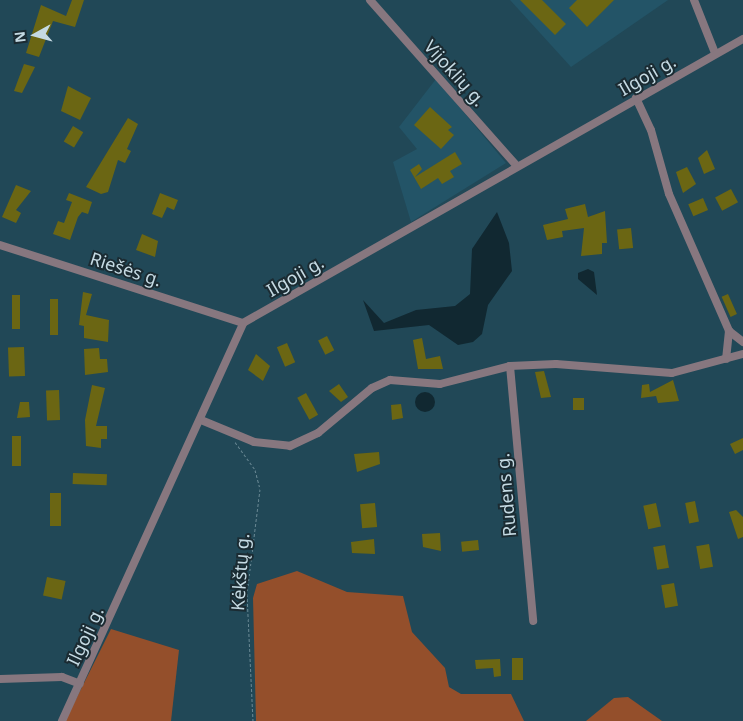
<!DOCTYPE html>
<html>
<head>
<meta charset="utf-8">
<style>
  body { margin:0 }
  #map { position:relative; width:743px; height:721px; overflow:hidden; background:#214857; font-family:"Noto Sans",sans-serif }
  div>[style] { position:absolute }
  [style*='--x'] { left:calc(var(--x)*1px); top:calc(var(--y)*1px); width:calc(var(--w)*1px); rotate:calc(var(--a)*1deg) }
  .built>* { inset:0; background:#235467 }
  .green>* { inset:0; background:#944f2b }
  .water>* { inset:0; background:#112831 }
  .round { border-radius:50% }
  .building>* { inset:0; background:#6b6613; transform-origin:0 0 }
  .path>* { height:1px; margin-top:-0.5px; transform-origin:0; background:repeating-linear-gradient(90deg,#688793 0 2.5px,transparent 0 5px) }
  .minor>* { height:8px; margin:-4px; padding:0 4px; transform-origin:4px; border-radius:4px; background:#87777f }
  span { translate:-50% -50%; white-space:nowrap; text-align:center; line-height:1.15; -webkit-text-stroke:4px #1b2b32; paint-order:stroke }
  .street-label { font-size:18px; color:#c5dae3 }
  .north { position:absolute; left:10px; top:10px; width:50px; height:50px; -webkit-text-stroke:4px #1b2b32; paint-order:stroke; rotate:263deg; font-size:14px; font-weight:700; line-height:20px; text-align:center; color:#c5dae3 }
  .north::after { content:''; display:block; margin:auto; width:18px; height:22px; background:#c5dae3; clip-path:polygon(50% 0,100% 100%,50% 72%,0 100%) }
</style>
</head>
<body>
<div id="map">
  <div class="built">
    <i style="clip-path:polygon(510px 0,668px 0,571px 67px)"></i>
    <i style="clip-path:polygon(436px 79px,506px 163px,411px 222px,393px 162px,417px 149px,399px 127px)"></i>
  </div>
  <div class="green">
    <i style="clip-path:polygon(297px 571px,347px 592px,403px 596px,412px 632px,445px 668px,449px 687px,461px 694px,511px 694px,524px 721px,256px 721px,253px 598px,257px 584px)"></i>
    <i style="clip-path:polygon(111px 629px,179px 650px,171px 721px,65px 721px)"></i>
    <i style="clip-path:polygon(628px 697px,662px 721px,586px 721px,614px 698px)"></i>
  </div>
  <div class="water">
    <i style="clip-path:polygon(497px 212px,509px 243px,512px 271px,488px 305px,482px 334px,473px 342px,458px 345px,429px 325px,374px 331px,363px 300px,384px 323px,416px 310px,455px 306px,470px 294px,472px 249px)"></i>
    <i style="clip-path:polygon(588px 269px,594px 272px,597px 295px,578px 279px,578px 273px)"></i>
    <i class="round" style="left:415px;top:392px;width:20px;height:20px"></i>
  </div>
  <div class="building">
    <i style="clip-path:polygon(72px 0,84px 0,75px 27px,53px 21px,39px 57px,26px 53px,41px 5px,66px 16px)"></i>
    <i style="clip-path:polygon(520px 0,542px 0,566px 24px,555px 35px)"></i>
    <i style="clip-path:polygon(577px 0,614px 0,587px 27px,569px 8px)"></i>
    <i style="clip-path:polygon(24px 64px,35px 67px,22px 93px,14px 91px)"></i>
    <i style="clip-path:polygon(68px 86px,91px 98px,80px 120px,61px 111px)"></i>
    <i style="clip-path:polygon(430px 107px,452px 127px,448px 130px,454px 135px,441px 149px,414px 125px)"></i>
    <i style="clip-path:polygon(128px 118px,138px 124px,127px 149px,131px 151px,125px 163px,118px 160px,108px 192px,101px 194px,86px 187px)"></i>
    <i style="left:73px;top:126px;width:12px;height:18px;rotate:31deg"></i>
    <i style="clip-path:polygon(707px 150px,715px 169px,704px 174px,698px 158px)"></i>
    <i style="clip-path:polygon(455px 152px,462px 164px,450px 171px,454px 177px,442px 184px,438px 178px,421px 189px,410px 170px,419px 164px,422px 169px,415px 177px)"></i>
    <i style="clip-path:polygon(687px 167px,696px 184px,683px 193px,676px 172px)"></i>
    <i style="clip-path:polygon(16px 185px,31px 191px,16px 210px,21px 213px,16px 223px,2px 217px)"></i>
    <i style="left:731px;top:189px;width:15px;height:18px;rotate:62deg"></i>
    <i style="clip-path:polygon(69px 193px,92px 202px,88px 214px,82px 212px,78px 217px,70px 240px,53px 234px,58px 221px,64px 223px,72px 202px,66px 200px)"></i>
    <i style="clip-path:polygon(160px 193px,178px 200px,174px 210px,167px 207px,162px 218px,152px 214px)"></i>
    <i style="left:703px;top:198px;width:13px;height:16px;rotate:67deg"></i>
    <i style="clip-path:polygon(585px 204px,588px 217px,605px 211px,607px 243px,602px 243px,602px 254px,581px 256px,584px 228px,562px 231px,563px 237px,547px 240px,543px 225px,568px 219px,565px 209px)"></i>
    <i style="left:631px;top:228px;width:20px;height:14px;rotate:84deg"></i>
    <i style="clip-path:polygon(142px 234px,158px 241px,155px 257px,136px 250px)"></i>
    <i style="clip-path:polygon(83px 292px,92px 294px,86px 315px,109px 320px,108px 342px,84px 338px,84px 326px,79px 325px)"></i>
    <i style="left:728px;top:294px;width:22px;height:7px;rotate:66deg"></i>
    <i style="left:12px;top:295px;width:8px;height:34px"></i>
    <i style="left:50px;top:299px;width:8px;height:36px"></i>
    <i style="left:327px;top:336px;width:16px;height:10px;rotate:63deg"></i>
    <i style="clip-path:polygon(422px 338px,426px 359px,440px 356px,443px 369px,418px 369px,413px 340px)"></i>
    <i style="left:287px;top:343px;width:21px;height:11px;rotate:67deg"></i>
    <i style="left:24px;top:347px;width:29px;height:16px;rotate:88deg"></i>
    <i style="clip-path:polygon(99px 348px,100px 359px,107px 359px,108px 372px,85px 375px,84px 349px)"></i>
    <i style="clip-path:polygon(256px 354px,270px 366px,263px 381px,248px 370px)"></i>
    <i style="clip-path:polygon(544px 371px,551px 397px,541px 398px,535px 372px)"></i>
    <i style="clip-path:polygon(673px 380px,679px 401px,658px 403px,656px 396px,641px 398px,642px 385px,649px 384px,650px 392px)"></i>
    <i style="clip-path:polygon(339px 384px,348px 397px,341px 402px,329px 391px)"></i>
    <i style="clip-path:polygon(92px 385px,105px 388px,96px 426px,107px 426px,107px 439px,101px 439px,101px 448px,86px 446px,85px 420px)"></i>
    <i style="left:59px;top:390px;width:30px;height:13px;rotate:88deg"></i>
    <i style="left:306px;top:393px;width:25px;height:10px;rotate:61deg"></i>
    <i style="left:573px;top:398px;width:11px;height:12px"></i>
    <i style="clip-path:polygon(20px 402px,29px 402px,30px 417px,17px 418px)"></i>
    <i style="clip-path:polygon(401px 404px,403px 418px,392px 420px,391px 405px)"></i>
    <i style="left:12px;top:436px;width:9px;height:30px"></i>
    <i style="clip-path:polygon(743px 438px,743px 450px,735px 454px,730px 444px)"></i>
    <i style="clip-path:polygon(379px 452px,380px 464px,357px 472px,354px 454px)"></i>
    <i style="left:73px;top:473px;width:34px;height:11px;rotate:2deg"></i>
    <i style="left:50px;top:493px;width:11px;height:33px"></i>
    <i style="left:695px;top:501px;width:21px;height:10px;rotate:79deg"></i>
    <i style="left:375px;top:503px;width:24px;height:15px;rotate:85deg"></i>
    <i style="left:656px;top:503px;width:24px;height:13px;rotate:78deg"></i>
    <i style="clip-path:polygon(736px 510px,743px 517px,743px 537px,738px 539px,729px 512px)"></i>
    <i style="clip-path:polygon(440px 533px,441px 551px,423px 547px,422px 534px)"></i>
    <i style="clip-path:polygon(374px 539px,375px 554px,352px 553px,351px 542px)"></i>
    <i style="left:478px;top:540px;width:10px;height:17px;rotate:84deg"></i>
    <i style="left:709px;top:544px;width:23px;height:13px;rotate:80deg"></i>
    <i style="left:665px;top:545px;width:23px;height:12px;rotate:80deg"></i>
    <i style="left:47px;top:577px;width:19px;height:19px;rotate:12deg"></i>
    <i style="left:674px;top:583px;width:23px;height:13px;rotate:80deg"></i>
    <i style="left:512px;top:658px;width:11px;height:22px"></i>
    <i style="clip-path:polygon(500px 659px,501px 676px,494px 677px,493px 668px,476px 669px,475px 660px)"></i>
  </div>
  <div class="path">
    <i style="--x:235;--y:442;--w:34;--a:54"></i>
    <i style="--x:255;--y:470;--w:20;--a:75"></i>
    <i style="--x:260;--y:489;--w:106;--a:97.1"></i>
    <i style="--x:247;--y:594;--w:127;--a:87.3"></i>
  </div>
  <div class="minor">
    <i style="--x:370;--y:0;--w:222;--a:48.5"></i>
    <i style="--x:694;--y:0;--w:57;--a:68.4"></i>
    <i style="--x:636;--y:98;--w:35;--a:65"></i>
    <i style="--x:651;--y:130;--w:66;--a:74.3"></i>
    <i style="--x:669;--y:194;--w:150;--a:66.3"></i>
    <i style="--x:729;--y:331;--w:28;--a:96"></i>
    <i style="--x:0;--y:245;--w:255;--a:17.8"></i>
    <i style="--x:729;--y:331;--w:18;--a:38"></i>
    <i style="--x:510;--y:366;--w:256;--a:84.8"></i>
    <i style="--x:201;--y:420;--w:57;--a:22.5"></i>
    <i style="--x:254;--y:442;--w:36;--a:6"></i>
    <i style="--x:290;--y:446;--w:31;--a:-25"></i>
    <i style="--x:318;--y:433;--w:70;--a:-39.8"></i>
    <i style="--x:372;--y:388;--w:20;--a:-24"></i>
    <i style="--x:390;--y:380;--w:50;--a:4.6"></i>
    <i style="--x:440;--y:384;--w:72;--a:-14.4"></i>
    <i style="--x:510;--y:366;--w:46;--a:-2.5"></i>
    <i style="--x:556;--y:364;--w:116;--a:4.4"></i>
    <i style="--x:672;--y:373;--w:73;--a:-15"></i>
    <i style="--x:0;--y:679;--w:62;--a:-1.8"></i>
    <i style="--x:62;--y:677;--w:19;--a:21"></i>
    <i style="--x:62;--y:721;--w:437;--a:-65.5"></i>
    <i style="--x:243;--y:323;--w:575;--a:-29.6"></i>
  </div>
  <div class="street-label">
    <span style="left:455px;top:73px;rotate:48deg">Vijoklių g.</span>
    <span style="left:647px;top:75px;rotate:-30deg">Ilgoji g.</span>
    <span style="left:126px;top:269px;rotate:18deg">Riešės g.</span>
    <span style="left:295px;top:276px;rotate:-30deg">Ilgoji g.</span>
    <span style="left:506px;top:495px;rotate:-95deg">Rudens g.</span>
    <span style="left:240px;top:572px;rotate:-86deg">Kėkštų g.</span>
    <span style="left:85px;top:636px;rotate:-65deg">Ilgoji g.</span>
  </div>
  <div class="north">N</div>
</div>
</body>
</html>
